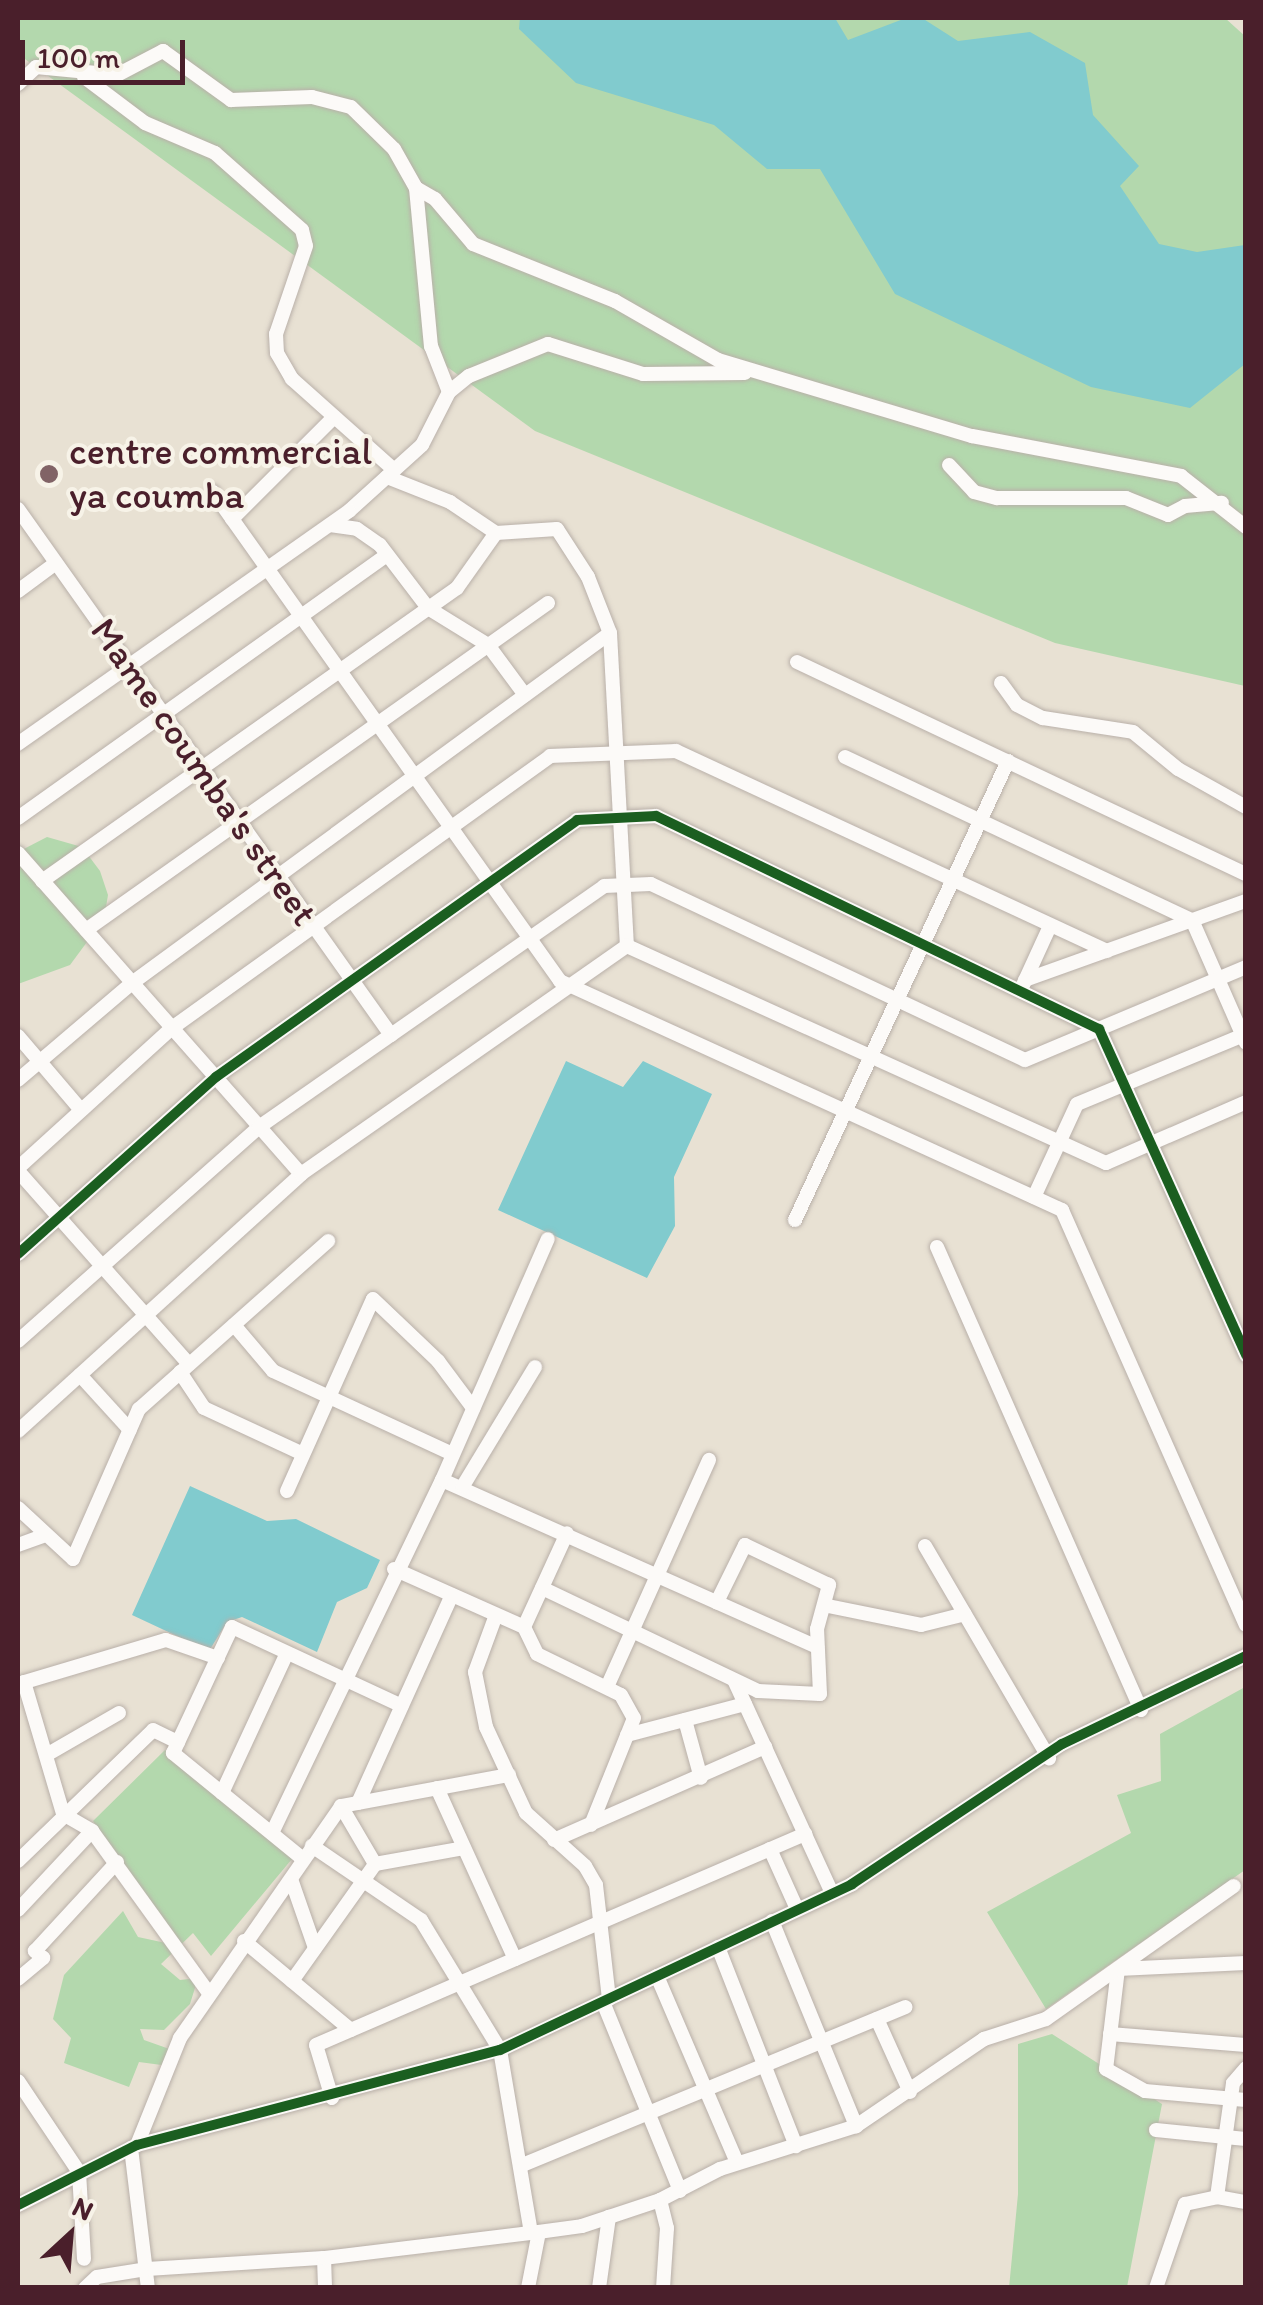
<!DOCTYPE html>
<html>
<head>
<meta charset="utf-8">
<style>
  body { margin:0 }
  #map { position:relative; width:1263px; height:2305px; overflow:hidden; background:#e8e1d3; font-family:Itim,sans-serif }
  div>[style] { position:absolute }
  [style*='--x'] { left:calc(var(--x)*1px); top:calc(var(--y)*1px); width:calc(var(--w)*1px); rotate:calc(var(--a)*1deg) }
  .green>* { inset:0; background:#b3d8ad }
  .water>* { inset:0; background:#81cbce }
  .roads { filter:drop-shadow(0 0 2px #b9b0a9) drop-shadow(0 0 2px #b9b0a9) }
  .minor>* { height:14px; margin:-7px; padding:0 7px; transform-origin:7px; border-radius:7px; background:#fcfaf8 }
  .cycleway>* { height:10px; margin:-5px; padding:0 5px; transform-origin:5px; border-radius:5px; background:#1b5e20 }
  .dots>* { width:28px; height:28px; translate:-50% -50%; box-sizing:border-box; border:5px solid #f7f3e8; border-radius:50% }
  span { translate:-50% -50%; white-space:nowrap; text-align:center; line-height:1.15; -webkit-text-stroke:8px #f7f3e8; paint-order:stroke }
  .poi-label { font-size:38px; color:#4a1f2b }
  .left { translate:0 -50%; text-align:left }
  .street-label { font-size:38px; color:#4a1f2b }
  .frame { position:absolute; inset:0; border:20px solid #4a1f2b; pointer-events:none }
  .north { position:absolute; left:20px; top:2185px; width:100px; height:100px; -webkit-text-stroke:8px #f7f3e8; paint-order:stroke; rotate:26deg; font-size:28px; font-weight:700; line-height:40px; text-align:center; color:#4a1f2b }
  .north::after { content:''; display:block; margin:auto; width:35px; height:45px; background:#4a1f2b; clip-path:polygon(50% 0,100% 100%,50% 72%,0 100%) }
  .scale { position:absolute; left:20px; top:40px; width:165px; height:45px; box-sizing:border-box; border:5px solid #4a1f2b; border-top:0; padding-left:12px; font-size:30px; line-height:35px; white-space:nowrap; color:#4a1f2b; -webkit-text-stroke:8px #f7f3e8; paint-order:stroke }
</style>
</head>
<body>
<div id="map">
  <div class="green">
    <i style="clip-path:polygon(18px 18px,1225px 18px,1246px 37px,1245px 686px,1055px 643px,535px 431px,18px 54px)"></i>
    <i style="clip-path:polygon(47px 837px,82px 847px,100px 871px,108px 895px,104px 919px,70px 965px,18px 984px,18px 852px)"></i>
    <i style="clip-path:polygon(1245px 1687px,1245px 1870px,1046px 2009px,987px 1912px,1131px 1833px,1117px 1795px,1161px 1781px,1160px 1734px)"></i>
    <i style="clip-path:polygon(165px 1750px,297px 1853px,211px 1956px,193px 1933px,161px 1964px,180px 1980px,198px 1978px,190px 2004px,164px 2030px,140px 2029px,144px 2040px,175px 2051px,169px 2066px,139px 2062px,129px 2087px,64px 2063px,71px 2038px,53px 2019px,64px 1975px,123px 1911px,138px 1937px,175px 1945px,93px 1821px)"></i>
    <i style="clip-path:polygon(1052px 2034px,1162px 2104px,1127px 2287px,1009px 2288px,1018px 2194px,1018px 2044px)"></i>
  </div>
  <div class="water">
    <i style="clip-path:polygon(520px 18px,835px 18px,848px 40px,906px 18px,922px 18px,958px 41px,1030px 32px,1085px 63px,1093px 115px,1139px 166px,1120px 186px,1159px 244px,1197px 252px,1245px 245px,1245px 364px,1190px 408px,1091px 387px,895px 294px,820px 169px,767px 169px,714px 125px,576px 83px,519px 29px)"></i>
    <i style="clip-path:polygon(566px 1061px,623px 1087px,643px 1061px,712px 1094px,674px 1177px,675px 1226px,647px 1278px,498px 1210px)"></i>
    <i style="clip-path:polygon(190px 1486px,267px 1521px,296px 1519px,380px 1560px,367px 1588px,337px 1602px,317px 1652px,242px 1617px,227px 1622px,209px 1651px,132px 1615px)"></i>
  </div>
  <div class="roads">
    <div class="minor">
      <i style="--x:84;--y:77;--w:76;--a:37"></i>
      <i style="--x:145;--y:123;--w:76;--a:23.2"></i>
      <i style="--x:215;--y:153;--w:116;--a:41.5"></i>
      <i style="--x:302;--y:230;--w:16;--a:76"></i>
      <i style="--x:306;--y:246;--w:93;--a:108.8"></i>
      <i style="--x:276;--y:334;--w:19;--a:87"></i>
      <i style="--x:277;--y:353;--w:30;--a:60"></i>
      <i style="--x:292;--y:379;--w:137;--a:41.7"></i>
      <i style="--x:18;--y:84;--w:25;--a:-43"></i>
      <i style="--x:36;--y:67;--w:81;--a:5.6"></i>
      <i style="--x:117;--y:75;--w:52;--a:-27.6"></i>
      <i style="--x:163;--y:51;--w:84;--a:35.8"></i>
      <i style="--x:231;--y:100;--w:81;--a:-2.1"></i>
      <i style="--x:312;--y:97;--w:40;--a:14.4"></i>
      <i style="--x:351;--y:107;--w:60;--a:44.3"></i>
      <i style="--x:394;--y:149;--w:45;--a:60.6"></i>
      <i style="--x:416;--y:188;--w:159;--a:84.6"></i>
      <i style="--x:431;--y:346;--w:49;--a:68.6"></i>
      <i style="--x:449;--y:392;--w:59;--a:117"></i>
      <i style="--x:422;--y:445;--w:98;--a:137.9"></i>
      <i style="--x:349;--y:511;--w:405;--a:144.9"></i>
      <i style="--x:416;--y:188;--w:22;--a:30"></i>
      <i style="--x:435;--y:199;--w:59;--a:49.8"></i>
      <i style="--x:473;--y:244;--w:153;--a:21.9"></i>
      <i style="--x:615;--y:301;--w:119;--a:29.8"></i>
      <i style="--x:718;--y:360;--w:265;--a:16.7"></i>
      <i style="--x:972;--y:436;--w:213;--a:10.8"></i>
      <i style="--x:1181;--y:476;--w:83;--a:38.1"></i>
      <i style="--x:449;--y:392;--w:26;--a:-39"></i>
      <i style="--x:469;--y:376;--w:85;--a:-22.1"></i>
      <i style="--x:548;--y:344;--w:100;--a:17.5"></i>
      <i style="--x:643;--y:374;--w:102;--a:-0.6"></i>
      <i style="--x:949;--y:465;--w:37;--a:47"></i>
      <i style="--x:974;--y:492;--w:24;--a:15"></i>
      <i style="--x:997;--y:498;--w:129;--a:0"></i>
      <i style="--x:1126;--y:498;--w:45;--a:22"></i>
      <i style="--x:1168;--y:515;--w:19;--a:-28"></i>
      <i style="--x:1185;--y:506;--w:37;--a:-5"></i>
      <i style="--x:387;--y:477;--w:68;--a:21.6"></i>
      <i style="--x:450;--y:502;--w:55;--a:34"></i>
      <i style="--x:496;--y:533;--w:61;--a:-3.8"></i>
      <i style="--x:557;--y:529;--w:57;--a:57.1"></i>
      <i style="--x:588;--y:577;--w:60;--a:68.6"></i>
      <i style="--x:610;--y:633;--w:313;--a:86.9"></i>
      <i style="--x:213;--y:492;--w:600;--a:54.64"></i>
      <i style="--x:560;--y:981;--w:552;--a:24.52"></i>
      <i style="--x:1062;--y:1210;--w:454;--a:66.1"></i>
      <i style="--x:18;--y:509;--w:645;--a:54.66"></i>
      <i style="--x:232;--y:519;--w:144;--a:-45"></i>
      <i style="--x:330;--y:525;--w:27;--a:8"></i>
      <i style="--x:357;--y:529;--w:28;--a:35"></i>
      <i style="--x:380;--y:545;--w:79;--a:52.7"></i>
      <i style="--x:428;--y:608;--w:70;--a:31.7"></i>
      <i style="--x:488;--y:645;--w:62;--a:53.5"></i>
      <i style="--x:18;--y:591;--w:47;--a:-36.4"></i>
      <i style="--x:797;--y:662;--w:497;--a:25.3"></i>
      <i style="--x:1001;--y:683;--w:27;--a:54"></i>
      <i style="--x:1017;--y:705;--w:29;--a:27"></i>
      <i style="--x:1043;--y:718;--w:91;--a:8.8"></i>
      <i style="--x:1133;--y:732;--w:58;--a:39.4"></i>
      <i style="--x:1178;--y:769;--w:78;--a:29.2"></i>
      <i style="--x:845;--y:757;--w:383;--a:25.2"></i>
      <i style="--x:1192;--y:920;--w:134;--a:66.3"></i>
      <i style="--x:18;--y:818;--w:453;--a:-35.5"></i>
      <i style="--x:18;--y:853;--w:428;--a:48.6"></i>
      <i style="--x:42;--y:881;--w:508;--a:-35.22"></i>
      <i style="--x:457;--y:588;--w:67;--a:-54.7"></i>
      <i style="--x:86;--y:930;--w:566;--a:-35.29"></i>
      <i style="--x:627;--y:946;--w:526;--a:24.37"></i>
      <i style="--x:1106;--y:1163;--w:153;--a:-23.5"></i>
      <i style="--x:1025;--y:980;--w:235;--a:-19.7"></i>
      <i style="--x:1023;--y:985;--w:65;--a:-65.4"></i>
      <i style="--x:18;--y:1036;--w:97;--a:49.6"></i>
      <i style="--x:18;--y:1080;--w:150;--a:-40.4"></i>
      <i style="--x:132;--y:983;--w:592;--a:-36.21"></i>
      <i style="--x:18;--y:1168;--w:208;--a:-42.3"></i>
      <i style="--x:172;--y:1028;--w:466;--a:-35.7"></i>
      <i style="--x:550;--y:756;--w:126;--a:-2.3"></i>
      <i style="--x:676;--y:751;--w:475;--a:24.9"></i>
      <i style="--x:18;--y:1171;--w:258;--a:48.5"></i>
      <i style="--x:1034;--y:1197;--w:102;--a:-65.2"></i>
      <i style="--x:1077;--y:1104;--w:183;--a:-22.5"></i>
      <i style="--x:795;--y:1220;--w:506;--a:-65.11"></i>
      <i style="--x:937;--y:1247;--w:506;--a:66.22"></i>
      <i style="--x:18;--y:1254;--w:266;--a:-41.8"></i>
      <i style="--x:216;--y:1077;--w:443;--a:-35.4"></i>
      <i style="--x:577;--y:820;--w:79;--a:-2.9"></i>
      <i style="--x:656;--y:816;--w:492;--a:25.7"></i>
      <i style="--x:1099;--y:1029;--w:358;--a:65.7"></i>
      <i style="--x:234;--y:1325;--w:60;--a:49.7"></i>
      <i style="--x:273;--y:1371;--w:198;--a:24.8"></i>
      <i style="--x:18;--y:1341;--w:322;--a:-41.6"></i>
      <i style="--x:259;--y:1127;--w:421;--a:-34.9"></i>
      <i style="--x:604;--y:886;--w:47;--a:-2.4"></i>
      <i style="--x:651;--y:884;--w:413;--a:25.2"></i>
      <i style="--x:1025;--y:1060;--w:240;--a:-22.8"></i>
      <i style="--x:180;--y:1372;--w:43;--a:56.3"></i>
      <i style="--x:204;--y:1408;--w:109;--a:24.9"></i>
      <i style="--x:80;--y:1375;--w:74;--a:47.7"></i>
      <i style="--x:18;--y:1431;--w:382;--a:-42.2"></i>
      <i style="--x:301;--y:1174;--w:398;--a:-35"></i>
      <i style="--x:442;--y:1480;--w:411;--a:24"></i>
      <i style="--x:463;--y:1486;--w:139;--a:-58.8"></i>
      <i style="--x:287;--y:1491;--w:210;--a:-65.9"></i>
      <i style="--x:373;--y:1299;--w:90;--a:43.6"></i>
      <i style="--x:438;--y:1361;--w:59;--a:53.3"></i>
      <i style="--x:18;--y:1508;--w:75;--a:42.8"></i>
      <i style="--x:73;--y:1559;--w:164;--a:-66.3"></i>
      <i style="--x:139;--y:1409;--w:253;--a:-41.6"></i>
      <i style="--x:18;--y:1545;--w:29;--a:-20"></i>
      <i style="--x:925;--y:1546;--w:246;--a:59.7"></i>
      <i style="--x:394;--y:1569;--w:142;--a:24"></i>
      <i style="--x:524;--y:1627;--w:30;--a:64"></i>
      <i style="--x:537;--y:1654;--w:93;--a:26"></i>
      <i style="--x:621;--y:1695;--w:26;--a:61"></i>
      <i style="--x:634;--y:1718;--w:115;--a:111.9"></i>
      <i style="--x:542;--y:1588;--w:239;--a:25.5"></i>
      <i style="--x:758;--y:1691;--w:62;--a:2.8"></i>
      <i style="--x:820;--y:1694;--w:65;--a:-92.6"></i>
      <i style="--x:817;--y:1629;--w:46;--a:-74.7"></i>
      <i style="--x:829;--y:1585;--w:93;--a:-154.5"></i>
      <i style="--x:745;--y:1545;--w:64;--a:116.2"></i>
      <i style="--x:828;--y:1606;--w:95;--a:11.5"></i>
      <i style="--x:921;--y:1625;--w:45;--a:-14"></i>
      <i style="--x:496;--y:1615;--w:61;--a:110.2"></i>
      <i style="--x:475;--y:1672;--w:56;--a:78.7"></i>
      <i style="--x:486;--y:1727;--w:95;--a:65.1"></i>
      <i style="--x:526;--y:1813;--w:79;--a:41.9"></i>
      <i style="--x:585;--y:1866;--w:22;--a:60"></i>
      <i style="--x:596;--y:1885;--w:115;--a:83.5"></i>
      <i style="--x:524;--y:1627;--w:103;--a:-65.4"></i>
      <i style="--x:734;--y:1680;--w:234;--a:65.3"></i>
      <i style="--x:24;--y:1682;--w:138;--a:73.5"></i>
      <i style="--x:63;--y:1814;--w:34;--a:30"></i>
      <i style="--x:92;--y:1831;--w:198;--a:54.2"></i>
      <i style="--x:18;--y:1684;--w:154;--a:-16.6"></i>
      <i style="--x:166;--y:1640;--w:55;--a:19.1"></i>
      <i style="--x:607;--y:1687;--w:249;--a:-65.8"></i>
      <i style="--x:685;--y:1720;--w:60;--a:74.6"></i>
      <i style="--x:627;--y:1735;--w:122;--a:-14.7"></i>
      <i style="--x:48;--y:1754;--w:82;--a:-30"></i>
      <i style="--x:437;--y:1788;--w:188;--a:65.5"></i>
      <i style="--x:222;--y:1793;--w:154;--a:-65.1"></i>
      <i style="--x:358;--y:1803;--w:228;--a:-65.7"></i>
      <i style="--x:341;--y:1806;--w:67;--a:59.6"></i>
      <i style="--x:272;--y:1833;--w:392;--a:-64.3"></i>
      <i style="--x:442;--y:1480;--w:263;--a:-66.3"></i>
      <i style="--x:554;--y:1840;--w:231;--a:-23.8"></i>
      <i style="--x:770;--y:1849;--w:66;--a:65.8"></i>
      <i style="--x:303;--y:1859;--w:168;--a:-140.8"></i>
      <i style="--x:173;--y:1753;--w:139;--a:-64.9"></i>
      <i style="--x:232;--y:1627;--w:187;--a:24.9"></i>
      <i style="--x:18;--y:1861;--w:188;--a:-44.1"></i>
      <i style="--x:153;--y:1730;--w:28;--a:26"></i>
      <i style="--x:291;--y:1879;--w:73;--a:70.8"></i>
      <i style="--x:18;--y:1910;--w:108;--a:-46.9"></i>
      <i style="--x:772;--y:1921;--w:222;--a:67.7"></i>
      <i style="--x:244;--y:1941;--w:139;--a:39.8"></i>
      <i style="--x:718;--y:1947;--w:214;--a:68.6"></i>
      <i style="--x:1118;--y:1969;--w:101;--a:96.8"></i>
      <i style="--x:1106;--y:2069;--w:45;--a:29.4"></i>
      <i style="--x:1145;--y:2091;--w:101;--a:5.1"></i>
      <i style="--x:1118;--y:1969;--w:128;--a:-2.7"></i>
      <i style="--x:657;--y:1976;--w:203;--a:66.8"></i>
      <i style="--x:18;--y:1979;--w:33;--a:-40"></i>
      <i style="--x:43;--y:1958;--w:11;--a:-139"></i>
      <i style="--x:35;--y:1951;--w:121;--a:-47.3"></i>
      <i style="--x:292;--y:1981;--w:143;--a:-54.6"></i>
      <i style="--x:375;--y:1864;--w:90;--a:-10.2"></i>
      <i style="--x:603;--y:2002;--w:204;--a:67.8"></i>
      <i style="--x:877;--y:2019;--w:80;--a:65.7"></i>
      <i style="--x:1110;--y:2034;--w:136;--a:4.6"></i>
      <i style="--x:18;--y:2081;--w:110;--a:56.2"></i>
      <i style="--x:79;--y:2172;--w:87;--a:86.7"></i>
      <i style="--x:332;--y:2098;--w:55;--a:-106.8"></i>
      <i style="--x:316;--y:2045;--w:533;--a:-23.34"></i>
      <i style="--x:1156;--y:2130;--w:90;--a:5.7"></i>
      <i style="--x:137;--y:2145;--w:115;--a:-68.1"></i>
      <i style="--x:180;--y:2038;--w:282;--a:-55.2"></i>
      <i style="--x:341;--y:1806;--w:171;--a:-10.5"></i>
      <i style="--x:131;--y:2148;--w:141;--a:83.1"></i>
      <i style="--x:520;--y:2166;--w:417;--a:-22.4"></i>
      <i style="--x:1217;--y:2197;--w:115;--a:-82"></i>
      <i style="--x:1233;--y:2083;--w:20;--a:-49"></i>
      <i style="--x:660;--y:2200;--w:29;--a:76"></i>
      <i style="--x:667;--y:2228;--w:60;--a:93.8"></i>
      <i style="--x:18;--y:2205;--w:133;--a:-26.8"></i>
      <i style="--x:137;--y:2145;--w:375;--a:-14.7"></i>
      <i style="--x:500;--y:2050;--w:389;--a:-25.2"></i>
      <i style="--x:852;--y:1884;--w:252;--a:-33.7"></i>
      <i style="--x:1062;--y:1744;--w:204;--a:-25.6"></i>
      <i style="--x:531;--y:2233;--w:51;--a:-7.8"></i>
      <i style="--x:582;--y:2226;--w:82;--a:-18.4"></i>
      <i style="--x:660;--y:2200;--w:68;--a:-27.3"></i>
      <i style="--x:720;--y:2169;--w:143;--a:-17.5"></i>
      <i style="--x:856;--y:2126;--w:155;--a:-34.2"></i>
      <i style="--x:984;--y:2039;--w:65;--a:-17.9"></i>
      <i style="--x:1046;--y:2019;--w:230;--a:-35.3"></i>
      <i style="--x:324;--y:2258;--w:30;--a:88"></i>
      <i style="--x:85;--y:2288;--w:16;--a:-43"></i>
      <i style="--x:97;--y:2277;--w:51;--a:-9.1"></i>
      <i style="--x:147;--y:2269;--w:177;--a:-3.6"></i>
      <i style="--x:324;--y:2258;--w:209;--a:-6.9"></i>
      <i style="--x:531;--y:2233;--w:186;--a:-99.6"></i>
      <i style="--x:500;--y:2050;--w:152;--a:-121.3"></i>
      <i style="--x:421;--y:1920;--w:132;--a:-145.8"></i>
      <i style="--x:528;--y:2288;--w:57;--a:-78.9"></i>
      <i style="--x:599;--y:2288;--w:72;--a:-82"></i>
      <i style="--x:1156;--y:2288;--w:89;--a:-71"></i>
      <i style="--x:1185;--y:2204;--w:33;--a:-12"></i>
      <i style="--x:1217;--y:2197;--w:29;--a:10"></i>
    </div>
  </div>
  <div class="cycleway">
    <i style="--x:18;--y:1254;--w:266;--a:-41.8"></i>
    <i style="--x:216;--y:1077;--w:443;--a:-35.4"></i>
    <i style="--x:577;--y:820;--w:79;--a:-2.9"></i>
    <i style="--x:656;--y:816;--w:492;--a:25.7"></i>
    <i style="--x:1099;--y:1029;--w:358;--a:65.7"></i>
    <i style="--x:18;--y:2205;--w:133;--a:-26.8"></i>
    <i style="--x:137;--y:2145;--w:375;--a:-14.7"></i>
    <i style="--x:500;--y:2050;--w:389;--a:-25.2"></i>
    <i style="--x:852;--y:1884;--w:252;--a:-33.7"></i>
    <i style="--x:1062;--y:1744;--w:204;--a:-25.6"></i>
  </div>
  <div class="dots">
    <i style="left:49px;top:474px;background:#816366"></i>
  </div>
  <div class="poi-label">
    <span class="left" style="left:69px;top:474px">centre commercial<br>ya coumba</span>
  </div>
  <div class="street-label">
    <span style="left:204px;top:772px;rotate:55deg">Mame coumba's street</span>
  </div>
  <div class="frame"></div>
  <div class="north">N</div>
  <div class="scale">100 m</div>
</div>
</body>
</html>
